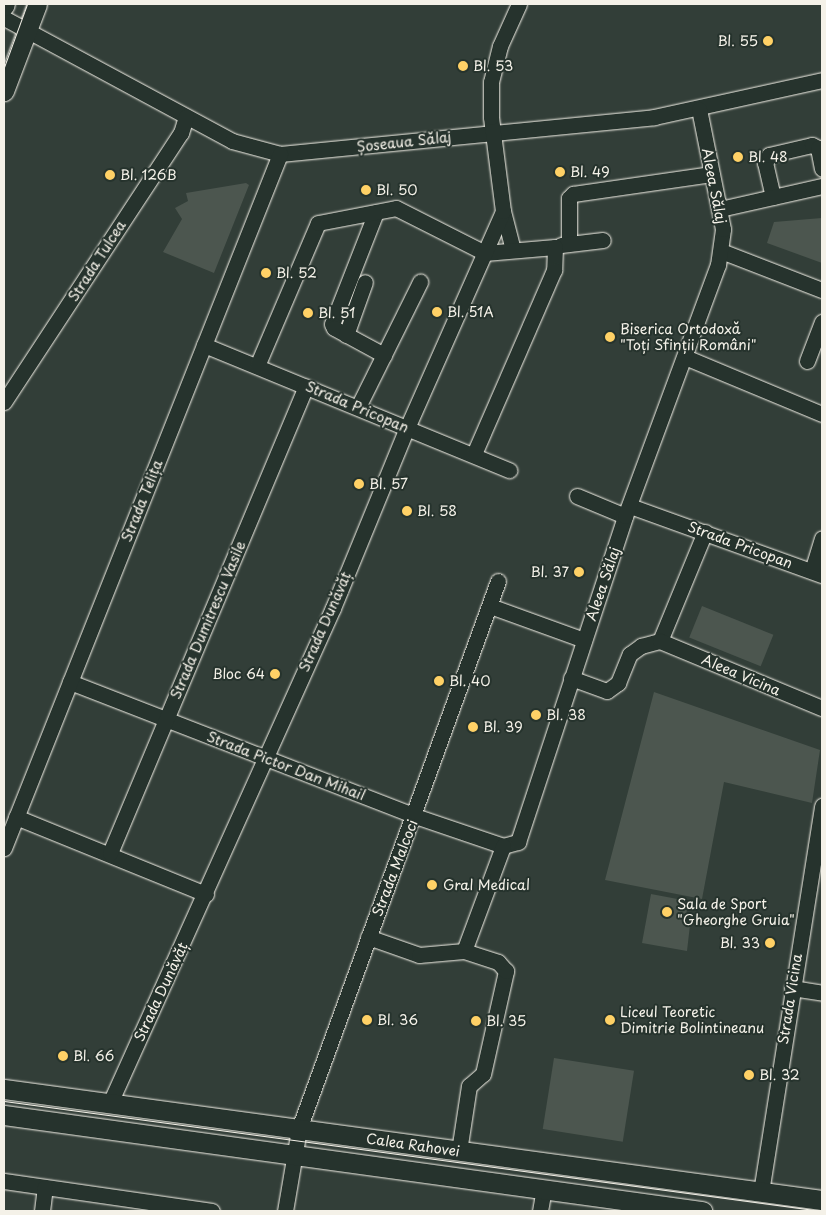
<!DOCTYPE html>
<html>
<head>
<meta charset="utf-8">
<style>
  body { margin:0 }
  #map { position:relative; width:826px; height:1215px; overflow:hidden; background:#323e38; font-family:"Playpen Sans",sans-serif }
  div>[style] { position:absolute }
  [style*='--x'] { left:calc(var(--x)*1px); top:calc(var(--y)*1px); width:calc(var(--w)*1px); rotate:calc(var(--a)*1deg) }
  .green>* { inset:0; background:#4c564f; transform-origin:0 0 }
  .roads { filter:drop-shadow(0 0 1px #f4f1e8) drop-shadow(0 0 1px #f4f1e8) }
  .minor>* { height:15px; margin:-7.5px; padding:0 7.5px; transform-origin:7.5px; border-radius:7.5px; background:#26332d }
  .major>* { height:19px; margin:-9.5px; padding:0 9.5px; transform-origin:9.5px; border-radius:9.5px; background:#26332d }
  .tram>* { height:1px; margin:-0.5px; padding:0 0.5px; transform-origin:0.5px; border-radius:0.5px; background:#f4f1e8 }
  .dots>* { width:14px; height:14px; translate:-50% -50%; box-sizing:border-box; border:2px solid #26332d; border-radius:50% }
  span { translate:-50% -50%; white-space:nowrap; text-align:center; line-height:1.15; -webkit-text-stroke:4px #26332d; paint-order:stroke }
  .poi-label { font-size:14px; color:#f4f1e8 }
  .right { translate:-100% -50%; text-align:right }
  .left { translate:0 -50%; text-align:left }
  .street-label { font-size:14px; color:#f4f1e8 }
  .frame { position:absolute; inset:0; border:5px solid #f4f1e8; pointer-events:none }
</style>
</head>
<body>
<div id="map">
  <div class="green">
    <i style="clip-path:polygon(246px 183px,249px 185px,214px 273px,163px 252px,182px 219px,175px 208px,188px 201px,186px 193px)"></i>
    <i style="clip-path:polygon(822px 218px,822px 263px,767px 243px,774px 222px)"></i>
    <i style="left:702px;top:606px;width:77px;height:34px;rotate:22deg"></i>
    <i style="clip-path:polygon(654px 692px,820px 750px,812px 803px,724px 782px,702px 899px,605px 880px)"></i>
    <i style="clip-path:polygon(651px 894px,688px 901px,685px 924px,690px 925px,687px 951px,642px 943px)"></i>
    <i style="left:554px;top:1058px;width:81px;height:72px;rotate:9deg"></i>
  </div>
  <div class="roads">
    <div class="minor">
      <i style="--x:4;--y:18;--w:259;--a:28.3"></i>
      <i style="--x:232;--y:141;--w:50;--a:15.2"></i>
      <i style="--x:280;--y:154;--w:376;--a:-5.6"></i>
      <i style="--x:654;--y:117;--w:172;--a:-12.4"></i>
      <i style="--x:773;--y:197;--w:35;--a:-103"></i>
      <i style="--x:765;--y:163;--w:9;--a:-63"></i>
      <i style="--x:769;--y:155;--w:44;--a:-13.1"></i>
      <i style="--x:812;--y:145;--w:7;--a:27"></i>
      <i style="--x:818;--y:148;--w:21;--a:79"></i>
      <i style="--x:720;--y:209;--w:105;--a:-12.7"></i>
      <i style="--x:503;--y:211;--w:40;--a:75.6"></i>
      <i style="--x:376;--y:212;--w:120;--a:111.4"></i>
      <i style="--x:332;--y:324;--w:4;--a:63"></i>
      <i style="--x:334;--y:328;--w:57;--a:28.4"></i>
      <i style="--x:569;--y:243;--w:45;--a:-90"></i>
      <i style="--x:569;--y:198;--w:6;--a:-45"></i>
      <i style="--x:573;--y:194;--w:140;--a:-8.2"></i>
      <i style="--x:561;--y:245;--w:42;--a:-6.8"></i>
      <i style="--x:721;--y:251;--w:108;--a:21.1"></i>
      <i style="--x:346;--y:335;--w:56;--a:-70.3"></i>
      <i style="--x:204;--y:345;--w:330;--a:22.3"></i>
      <i style="--x:685;--y:357;--w:148;--a:22.6"></i>
      <i style="--x:807;--y:361;--w:42;--a:-69"></i>
      <i style="--x:257;--y:366;--w:155;--a:-66.9"></i>
      <i style="--x:318;--y:223;--w:79;--a:-10.9"></i>
      <i style="--x:396;--y:208;--w:100;--a:26.8"></i>
      <i style="--x:485;--y:253;--w:70;--a:-4.9"></i>
      <i style="--x:555;--y:247;--w:23;--a:92"></i>
      <i style="--x:554;--y:270;--w:201;--a:113.5"></i>
      <i style="--x:4;--y:402;--w:322;--a:-56.7"></i>
      <i style="--x:181;--y:133;--w:17;--a:-73"></i>
      <i style="--x:358;--y:407;--w:140;--a:-63.6"></i>
      <i style="--x:577;--y:496;--w:52;--a:22.6"></i>
      <i style="--x:630;--y:506;--w:204;--a:19.8"></i>
      <i style="--x:812;--y:571;--w:34;--a:-73"></i>
      <i style="--x:490;--y:606;--w:100;--a:19.9"></i>
      <i style="--x:660;--y:641;--w:118;--a:-67.6"></i>
      <i style="--x:571;--y:678;--w:38;--a:20"></i>
      <i style="--x:607;--y:691;--w:14;--a:-36"></i>
      <i style="--x:618;--y:683;--w:31;--a:-68"></i>
      <i style="--x:630;--y:654;--w:14;--a:-36"></i>
      <i style="--x:641;--y:646;--w:20;--a:-15"></i>
      <i style="--x:660;--y:641;--w:175;--a:22.5"></i>
      <i style="--x:70;--y:682;--w:370;--a:21.2"></i>
      <i style="--x:415;--y:816;--w:93;--a:18.8"></i>
      <i style="--x:503;--y:846;--w:16;--a:-15"></i>
      <i style="--x:518;--y:842;--w:343;--a:-71.8"></i>
      <i style="--x:625;--y:516;--w:268;--a:-69.7"></i>
      <i style="--x:718;--y:265;--w:36;--a:-82"></i>
      <i style="--x:723;--y:229;--w:122;--a:-101.3"></i>
      <i style="--x:16;--y:817;--w:205;--a:22.1"></i>
      <i style="--x:4;--y:848;--w:747;--a:-68.31"></i>
      <i style="--x:110;--y:853;--w:506;--a:-67.23"></i>
      <i style="--x:368;--y:937;--w:54;--a:19.4"></i>
      <i style="--x:419;--y:955;--w:45;--a:-5.1"></i>
      <i style="--x:464;--y:951;--w:112;--a:-69.6"></i>
      <i style="--x:792;--y:988;--w:30;--a:9"></i>
      <i style="--x:110;--y:1103;--w:543;--a:-65.75"></i>
      <i style="--x:333;--y:608;--w:195;--a:-67.7"></i>
      <i style="--x:407;--y:428;--w:237;--a:-66.1"></i>
      <i style="--x:503;--y:211;--w:95;--a:-97.3"></i>
      <i style="--x:491;--y:117;--w:35;--a:-90"></i>
      <i style="--x:491;--y:82;--w:37;--a:-76"></i>
      <i style="--x:500;--y:46;--w:46;--a:-65.7"></i>
      <i style="--x:459;--y:1151;--w:66;--a:-81.3"></i>
      <i style="--x:469;--y:1086;--w:18;--a:-41"></i>
      <i style="--x:483;--y:1074;--w:106;--a:-77.4"></i>
      <i style="--x:506;--y:971;--w:12;--a:-132"></i>
      <i style="--x:498;--y:962;--w:36;--a:-162"></i>
      <i style="--x:4;--y:1181;--w:210;--a:8.2"></i>
      <i style="--x:761;--y:1192;--w:391;--a:-81"></i>
      <i style="--x:42;--y:1211;--w:24;--a:-83"></i>
      <i style="--x:285;--y:1211;--w:83;--a:-80.3"></i>
      <i style="--x:299;--y:1129;--w:583;--a:-70.04"></i>
      <i style="--x:540;--y:1211;--w:22;--a:-80"></i>
    </div>
    <div class="major">
      <i style="--x:4;--y:6;--w:2;--a:-63"></i>
      <i style="--x:4;--y:91;--w:93;--a:-69.2"></i>
      <i style="--x:4;--y:1089;--w:825;--a:7.73"></i>
      <i style="--x:4;--y:1115;--w:705;--a:7.83"></i>
    </div>
  </div>
  <div class="tram">
    <i style="--x:4;--y:67;--w:67;--a:-69.9"></i>
    <i style="--x:4;--y:1101;--w:825;--a:7.66"></i>
  </div>
  <div class="dots">
    <i style="left:768px;top:41px;background:#ffd166"></i>
    <i style="left:463px;top:66px;background:#ffd166"></i>
    <i style="left:738px;top:157px;background:#ffd166"></i>
    <i style="left:560px;top:172px;background:#ffd166"></i>
    <i style="left:110px;top:175px;background:#ffd166"></i>
    <i style="left:366px;top:190px;background:#ffd166"></i>
    <i style="left:266px;top:273px;background:#ffd166"></i>
    <i style="left:437px;top:312px;background:#ffd166"></i>
    <i style="left:308px;top:313px;background:#ffd166"></i>
    <i style="left:610px;top:337px;background:#ffd166"></i>
    <i style="left:359px;top:484px;background:#ffd166"></i>
    <i style="left:407px;top:511px;background:#ffd166"></i>
    <i style="left:579px;top:572px;background:#ffd166"></i>
    <i style="left:275px;top:674px;background:#ffd166"></i>
    <i style="left:439px;top:681px;background:#ffd166"></i>
    <i style="left:536px;top:715px;background:#ffd166"></i>
    <i style="left:473px;top:727px;background:#ffd166"></i>
    <i style="left:432px;top:885px;background:#ffd166"></i>
    <i style="left:667px;top:912px;background:#ffd166"></i>
    <i style="left:770px;top:943px;background:#ffd166"></i>
    <i style="left:367px;top:1020px;background:#ffd166"></i>
    <i style="left:610px;top:1020px;background:#ffd166"></i>
    <i style="left:476px;top:1021px;background:#ffd166"></i>
    <i style="left:63px;top:1056px;background:#ffd166"></i>
    <i style="left:749px;top:1075px;background:#ffd166"></i>
  </div>
  <div class="poi-label">
    <span class="right" style="left:758px;top:41px">Bl. 55</span>
    <span class="left" style="left:473px;top:66px">Bl. 53</span>
    <span class="left" style="left:748px;top:157px">Bl. 48</span>
    <span class="left" style="left:570px;top:172px">Bl. 49</span>
    <span class="left" style="left:120px;top:175px">Bl. 126B</span>
    <span class="left" style="left:376px;top:190px">Bl. 50</span>
    <span class="left" style="left:276px;top:273px">Bl. 52</span>
    <span class="left" style="left:447px;top:312px">Bl. 51A</span>
    <span class="left" style="left:318px;top:313px">Bl. 51</span>
    <span class="left" style="left:620px;top:337px">Biserica Ortodoxă<br>"Toți Sfinții Români"</span>
    <span class="left" style="left:369px;top:484px">Bl. 57</span>
    <span class="left" style="left:417px;top:511px">Bl. 58</span>
    <span class="right" style="left:569px;top:572px">Bl. 37</span>
    <span class="right" style="left:265px;top:674px">Bloc 64</span>
    <span class="left" style="left:449px;top:681px">Bl. 40</span>
    <span class="left" style="left:546px;top:715px">Bl. 38</span>
    <span class="left" style="left:483px;top:727px">Bl. 39</span>
    <span class="left" style="left:443px;top:885px">Gral Medical</span>
    <span class="left" style="left:677px;top:912px">Sala de Sport<br>"Gheorghe Gruia"</span>
    <span class="right" style="left:760px;top:943px">Bl. 33</span>
    <span class="left" style="left:620px;top:1020px">Liceul Teoretic<br>Dimitrie Bolintineanu</span>
    <span class="left" style="left:377px;top:1020px">Bl. 36</span>
    <span class="left" style="left:486px;top:1021px">Bl. 35</span>
    <span class="left" style="left:73px;top:1056px">Bl. 66</span>
    <span class="left" style="left:759px;top:1075px">Bl. 32</span>
  </div>
  <div class="street-label">
    <span style="left:404px;top:142px;rotate:-6deg">Șoseaua Sălaj</span>
    <span style="left:714px;top:186px;rotate:79deg">Aleea Sălaj</span>
    <span style="left:97px;top:261px;rotate:-57deg">Strada Tulcea</span>
    <span style="left:357px;top:407px;rotate:23deg">Strada Pricopan</span>
    <span style="left:142px;top:501px;rotate:-68deg">Strada Telița</span>
    <span style="left:740px;top:545px;rotate:20deg">Strada Pricopan</span>
    <span style="left:603px;top:584px;rotate:-71deg">Aleea Sălaj</span>
    <span style="left:208px;top:620px;rotate:-67deg">Strada Dumitrescu Vasile</span>
    <span style="left:325px;top:622px;rotate:-66deg">Strada Dunăvăț</span>
    <span style="left:741px;top:675px;rotate:23deg">Aleea Vicina</span>
    <span style="left:286px;top:766px;rotate:21deg">Strada Pictor Dan Mihail</span>
    <span style="left:395px;top:868px;rotate:-69deg">Strada Malcoci</span>
    <span style="left:161px;top:992px;rotate:-65deg">Strada Dunăvăț</span>
    <span style="left:790px;top:999px;rotate:-81deg">Strada Vicina</span>
    <span style="left:413px;top:1145px;rotate:8deg">Calea Rahovei</span>
  </div>
  <div class="frame"></div>
</div>
</body>
</html>
